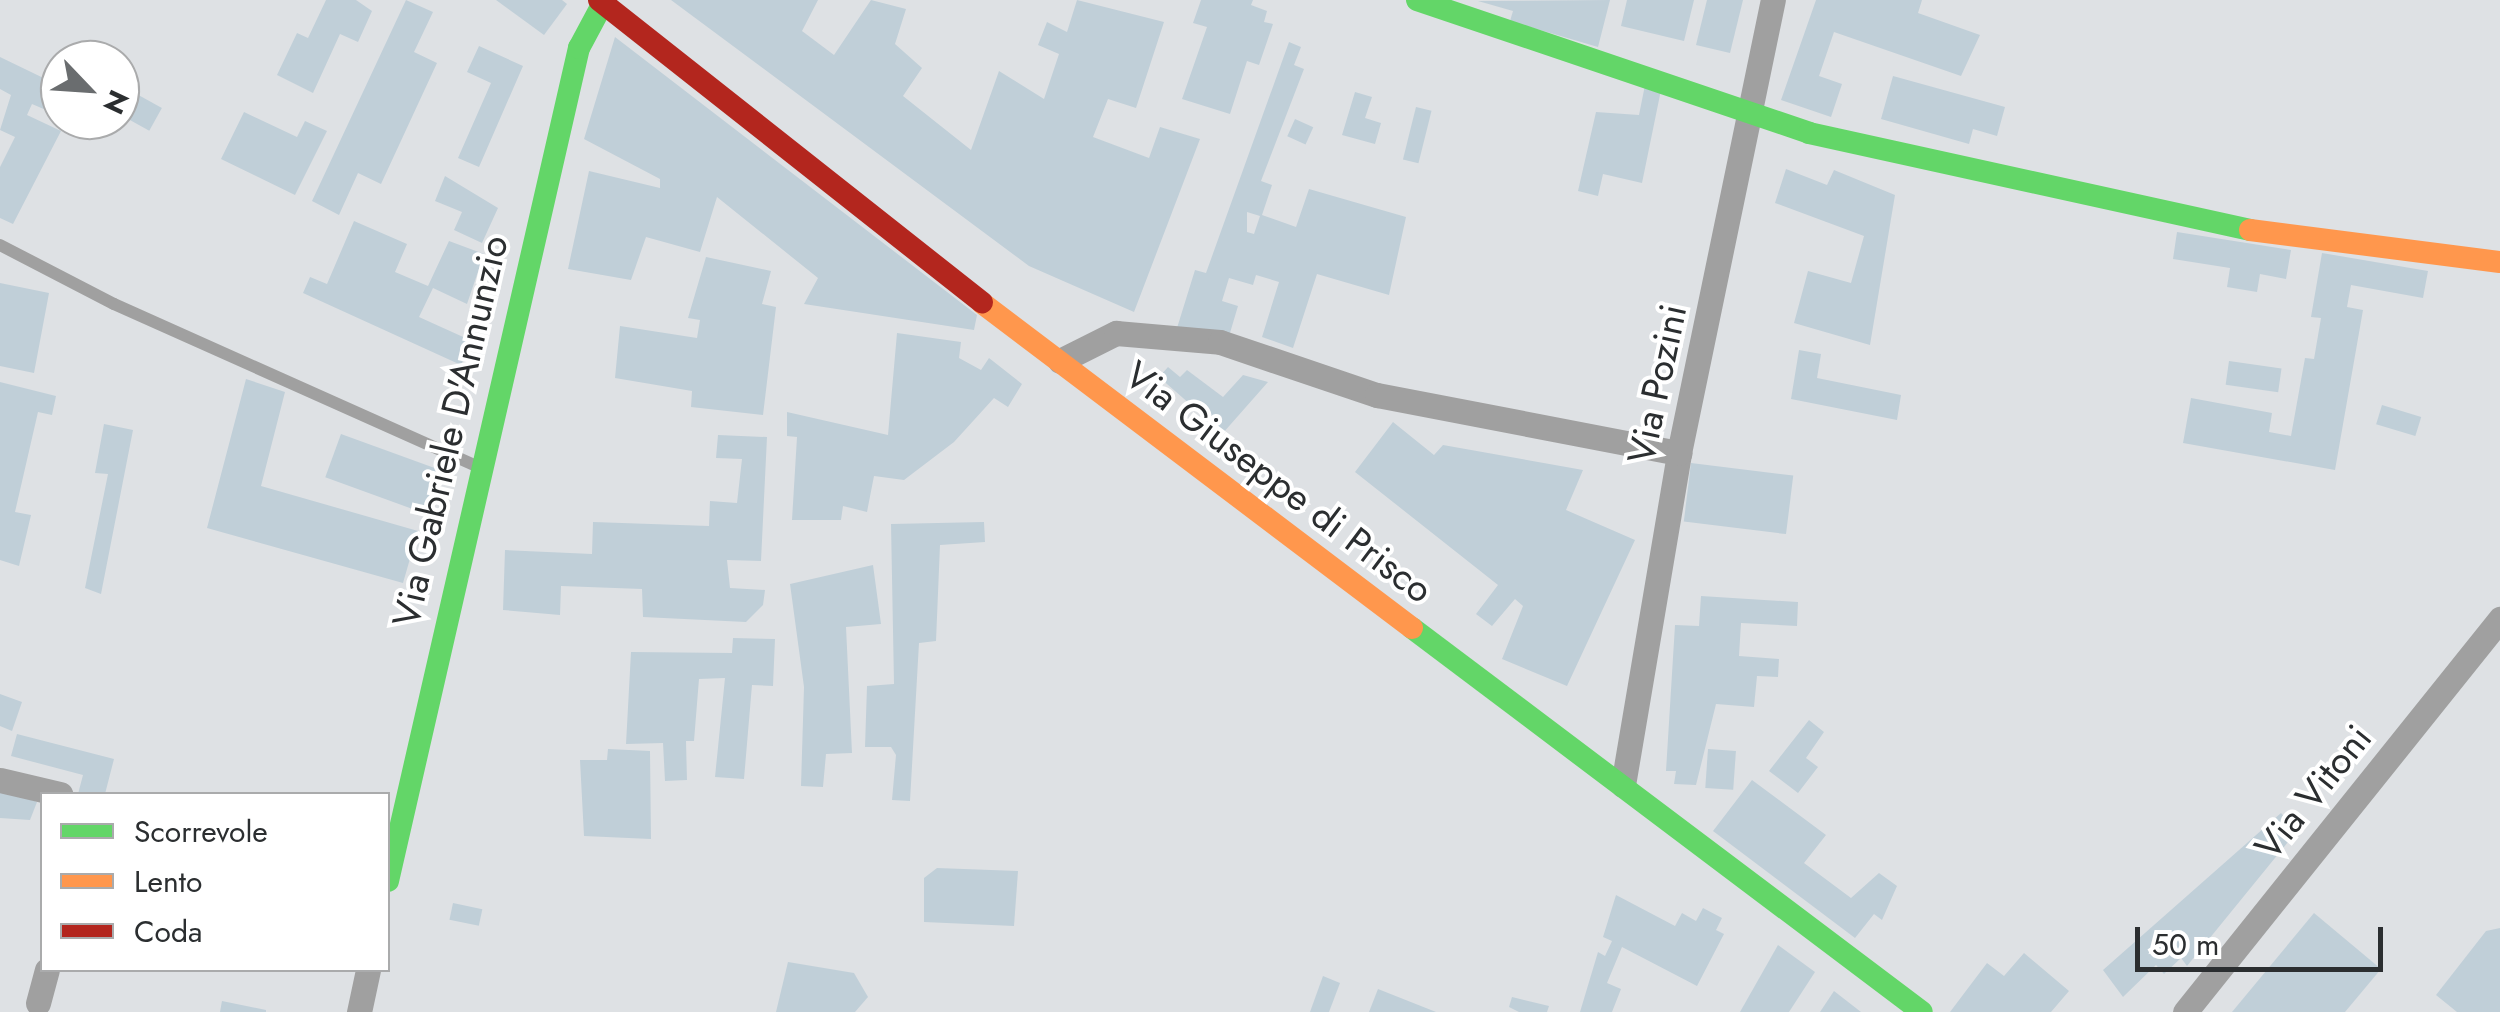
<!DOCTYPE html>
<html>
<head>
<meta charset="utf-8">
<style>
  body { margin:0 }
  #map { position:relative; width:2500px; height:1012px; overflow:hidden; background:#dee1e4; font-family:Jost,sans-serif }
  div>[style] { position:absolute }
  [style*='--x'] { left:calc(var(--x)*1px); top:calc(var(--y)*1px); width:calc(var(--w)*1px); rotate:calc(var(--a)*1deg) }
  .building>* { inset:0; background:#c0cfd8; transform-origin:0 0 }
  .lane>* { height:12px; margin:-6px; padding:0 6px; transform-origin:6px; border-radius:6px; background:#a0a0a0 }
  .street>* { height:25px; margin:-12.5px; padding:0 12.5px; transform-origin:12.5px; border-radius:12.5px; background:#a0a0a0 }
  .fast>* { height:22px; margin:-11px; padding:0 11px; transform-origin:11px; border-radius:11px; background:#63d668 }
  .slow>* { height:22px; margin:-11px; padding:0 11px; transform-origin:11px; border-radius:11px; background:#ff974d }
  .jam>* { height:22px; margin:-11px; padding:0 11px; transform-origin:11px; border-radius:11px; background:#b3261e }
  span { translate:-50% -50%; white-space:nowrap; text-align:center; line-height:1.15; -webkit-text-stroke:8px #fff; paint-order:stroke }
  .street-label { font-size:38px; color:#2b2e30 }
  .legend { position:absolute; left:40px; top:792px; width:350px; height:180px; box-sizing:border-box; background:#fff; border:2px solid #aaabac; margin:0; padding:12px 18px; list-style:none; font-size:30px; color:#2b2e30 }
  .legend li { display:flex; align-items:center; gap:20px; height:50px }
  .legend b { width:50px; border:2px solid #aaabac }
  .north { position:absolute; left:40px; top:40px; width:100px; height:100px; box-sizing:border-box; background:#fff; border:2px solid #aaabac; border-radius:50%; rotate:115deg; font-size:28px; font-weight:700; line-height:40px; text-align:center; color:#2b2e30 }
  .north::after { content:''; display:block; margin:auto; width:35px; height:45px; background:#6a6d6f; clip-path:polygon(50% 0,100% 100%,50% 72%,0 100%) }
  .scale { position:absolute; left:2135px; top:927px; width:248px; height:45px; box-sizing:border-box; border:5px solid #2b2e30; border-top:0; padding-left:12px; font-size:30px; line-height:35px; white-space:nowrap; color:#2b2e30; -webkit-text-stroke:8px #fff; paint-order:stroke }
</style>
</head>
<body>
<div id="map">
  <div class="building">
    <i style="clip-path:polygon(326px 0,356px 0,372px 11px,358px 42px,340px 34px,313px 93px,277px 75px,297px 33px,308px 38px)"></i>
    <i style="clip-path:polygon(406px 0,433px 12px,414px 52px,437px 63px,381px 184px,358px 173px,339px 215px,312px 201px)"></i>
    <i style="clip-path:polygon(496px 0,562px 0,567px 4px,544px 35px)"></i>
    <i style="clip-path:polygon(671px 0,818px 0,802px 31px,834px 55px,871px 0,906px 9px,895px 44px,922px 68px,903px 96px,971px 150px,999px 71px,1044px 99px,1059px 54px,1038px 45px,1047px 22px,1067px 32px,1077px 0,1164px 22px,1136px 108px,1108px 99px,1093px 137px,1149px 158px,1160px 127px,1200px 139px,1134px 312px,1029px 266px)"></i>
    <i style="clip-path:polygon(1201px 0,1253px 0,1251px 5px,1267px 11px,1264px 22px,1273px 24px,1259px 65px,1247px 61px,1230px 114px,1182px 99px,1207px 27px,1193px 23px)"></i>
    <i style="clip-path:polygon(1610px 0,1598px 47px,1510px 21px,1513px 11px,1478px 1px)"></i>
    <i style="clip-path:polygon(1627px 0,1694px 0,1684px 41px,1621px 26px)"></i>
    <i style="clip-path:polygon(1707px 0,1743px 0,1730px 53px,1696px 45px)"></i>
    <i style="clip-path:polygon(1816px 0,1922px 0,1918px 13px,1980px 35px,1961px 76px,1834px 32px,1819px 76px,1842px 84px,1831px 117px,1781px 100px)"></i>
    <i style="clip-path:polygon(615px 37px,977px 315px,974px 330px,804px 304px,818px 278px,717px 197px,700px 252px,646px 237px,631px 280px,568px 269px,589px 171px,660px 188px,660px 179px,584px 139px)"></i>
    <i style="clip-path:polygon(evenodd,1289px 42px,1301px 47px,1294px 65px,1304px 69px,1261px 181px,1272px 185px,1262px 215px,1296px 227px,1309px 189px,1406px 217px,1389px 295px,1317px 274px,1293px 348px,1262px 337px,1279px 282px,1256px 275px,1253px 285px,1229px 278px,1222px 301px,1238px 306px,1227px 343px,1177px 328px,1195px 270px,1206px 273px,1289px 42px,1247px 212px,1260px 216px,1254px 234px,1247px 232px,1247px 212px)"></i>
    <i style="clip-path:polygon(479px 46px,523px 66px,479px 167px,458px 158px,491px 83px,467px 72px)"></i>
    <i style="clip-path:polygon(0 57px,60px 86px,60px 116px,32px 104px,27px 115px,61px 131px,13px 224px,0 218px,0 167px,15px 137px,0 130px,11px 95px,0 89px)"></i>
    <i style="clip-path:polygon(1893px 76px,2005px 107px,1997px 136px,1973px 129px,1969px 144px,1881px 119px)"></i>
    <i style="clip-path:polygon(1645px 85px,1661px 90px,1642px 183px,1603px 174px,1598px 196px,1578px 191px,1596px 112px,1639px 115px)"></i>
    <i style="left:133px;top:92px;width:33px;height:26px;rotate:29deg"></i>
    <i style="clip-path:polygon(1355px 92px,1372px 97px,1365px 118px,1381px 123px,1375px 144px,1342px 135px)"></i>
    <i style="left:1416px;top:107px;width:16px;height:54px;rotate:14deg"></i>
    <i style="clip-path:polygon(244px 112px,297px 137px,305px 121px,327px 131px,295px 195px,221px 159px)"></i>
    <i style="left:1295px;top:119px;width:20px;height:19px;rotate:24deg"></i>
    <i style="clip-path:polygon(1786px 169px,1827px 185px,1834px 170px,1895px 195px,1870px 345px,1794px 323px,1808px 271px,1851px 283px,1864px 236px,1775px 203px)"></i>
    <i style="clip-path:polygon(445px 176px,498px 208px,482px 243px,454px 230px,462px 212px,435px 201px)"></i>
    <i style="clip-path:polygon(354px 221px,407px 244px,395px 272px,428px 286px,449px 241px,484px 254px,467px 304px,433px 288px,419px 317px,472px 341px,461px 365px,303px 293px,310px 277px,327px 284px)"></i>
    <i style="clip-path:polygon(2177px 232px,2291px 250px,2286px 279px,2260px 274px,2257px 292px,2227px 287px,2230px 268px,2173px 259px)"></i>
    <i style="clip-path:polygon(2322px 253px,2428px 271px,2423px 298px,2351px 285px,2347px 307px,2363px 310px,2335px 470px,2183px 443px,2191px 398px,2272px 413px,2269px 432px,2291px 436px,2305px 358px,2314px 359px,2321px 318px,2311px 317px)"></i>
    <i style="clip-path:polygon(706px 257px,771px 271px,762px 304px,776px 307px,763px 415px,691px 407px,692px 391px,615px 378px,620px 326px,697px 338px,700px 320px,688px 318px)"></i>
    <i style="clip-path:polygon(0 283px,49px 293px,34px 373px,0 366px)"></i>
    <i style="clip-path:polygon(897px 333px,961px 342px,959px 358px,981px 370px,989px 358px,1022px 384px,1008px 407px,994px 398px,954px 442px,904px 480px,874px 476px,867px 512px,843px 506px,841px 520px,792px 520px,797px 437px,787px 436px,787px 412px,888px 435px)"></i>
    <i style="clip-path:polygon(1799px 350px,1821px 354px,1817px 378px,1901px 395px,1897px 420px,1791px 399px)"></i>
    <i style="left:2229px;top:361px;width:53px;height:24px;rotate:8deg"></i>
    <i style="clip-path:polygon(1168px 367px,1180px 377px,1187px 370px,1223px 397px,1243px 375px,1268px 382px,1223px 433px,1159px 377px)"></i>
    <i style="clip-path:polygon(246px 379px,285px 392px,261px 486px,418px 531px,403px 583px,207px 528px)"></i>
    <i style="clip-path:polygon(0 382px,56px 396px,52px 415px,38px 412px,15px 512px,31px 515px,19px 566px,0 560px)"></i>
    <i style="left:2382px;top:405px;width:41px;height:20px;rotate:17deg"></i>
    <i style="clip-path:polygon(1393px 422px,1434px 455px,1443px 445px,1583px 470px,1566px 510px,1635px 540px,1567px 686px,1502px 659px,1523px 606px,1515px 599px,1492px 626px,1476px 614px,1498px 585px,1355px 472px)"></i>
    <i style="clip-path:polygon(104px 424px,133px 430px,101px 594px,85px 588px,108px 474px,95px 473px)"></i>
    <i style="left:341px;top:434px;width:104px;height:46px;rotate:20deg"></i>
    <i style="clip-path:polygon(718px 435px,767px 437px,761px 561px,727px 560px,730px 588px,765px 590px,763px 605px,746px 622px,643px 617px,642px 589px,561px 586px,560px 615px,503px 610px,505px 550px,592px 554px,593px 522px,709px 526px,710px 501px,737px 503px,742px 459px,716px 458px)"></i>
    <i style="left:1691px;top:463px;width:103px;height:59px;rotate:7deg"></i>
    <i style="clip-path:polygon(984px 522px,985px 542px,940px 545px,936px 641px,919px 643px,910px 801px,892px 800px,896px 755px,891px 747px,865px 747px,867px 686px,894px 684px,891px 524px)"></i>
    <i style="clip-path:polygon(873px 565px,881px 624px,846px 627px,852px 753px,826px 754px,823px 787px,801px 786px,804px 687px,790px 584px)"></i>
    <i style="clip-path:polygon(1701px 596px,1798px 602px,1797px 626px,1741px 623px,1739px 656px,1779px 659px,1778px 677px,1757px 676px,1754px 707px,1716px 704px,1696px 785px,1674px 784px,1676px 771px,1666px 771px,1675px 625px,1699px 626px)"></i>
    <i style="clip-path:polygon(733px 638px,775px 639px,773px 686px,752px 685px,744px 779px,715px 777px,725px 678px,699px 679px,694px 741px,686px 741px,687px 780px,665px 781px,663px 743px,626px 744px,631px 652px,732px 653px)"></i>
    <i style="clip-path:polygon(0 694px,22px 702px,12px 731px,0 726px)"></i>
    <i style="clip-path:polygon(1809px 720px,1824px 732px,1806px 758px,1818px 767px,1798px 793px,1769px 771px)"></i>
    <i style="clip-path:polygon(17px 734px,114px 759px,105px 794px,78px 794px,83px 775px,11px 756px)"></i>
    <i style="clip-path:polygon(608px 749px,650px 751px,651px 839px,584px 836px,580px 760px,607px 760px)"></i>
    <i style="left:1708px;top:749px;width:28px;height:39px;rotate:4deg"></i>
    <i style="clip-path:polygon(1752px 780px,1826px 835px,1804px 863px,1851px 898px,1879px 873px,1897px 886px,1882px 920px,1874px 914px,1855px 938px,1713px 831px)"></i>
    <i style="clip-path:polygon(0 788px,37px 802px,30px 820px,0 818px)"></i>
    <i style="clip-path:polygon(2281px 813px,2297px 831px,2187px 966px,2181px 958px,2164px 974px,2156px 965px,2123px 997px,2103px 970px)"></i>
    <i style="clip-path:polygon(937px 868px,1018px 871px,1014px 926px,924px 922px,924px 878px)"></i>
    <i style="clip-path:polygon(1616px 895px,1675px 926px,1682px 913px,1696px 921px,1703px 908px,1722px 918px,1716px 930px,1724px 934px,1697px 986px,1622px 947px,1607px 983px,1621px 989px,1612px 1012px,1580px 1012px,1598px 952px,1605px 956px,1612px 941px,1603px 937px)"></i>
    <i style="left:453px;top:903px;width:30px;height:17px;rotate:12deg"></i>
    <i style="clip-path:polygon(2314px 913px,2381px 969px,2345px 1012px,2232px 1012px)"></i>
    <i style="clip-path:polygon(2500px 928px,2500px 1012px,2457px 1012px,2436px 995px,2486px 931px)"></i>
    <i style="clip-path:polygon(1778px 945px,1815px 972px,1789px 1012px,1740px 1012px)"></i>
    <i style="clip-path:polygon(2024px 953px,2069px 991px,2051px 1012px,1950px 1012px,1987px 963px,2004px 976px)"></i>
    <i style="clip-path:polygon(788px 962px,854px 973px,868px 997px,855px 1012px,776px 1012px)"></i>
    <i style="clip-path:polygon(1323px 976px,1340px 983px,1329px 1012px,1310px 1012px)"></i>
    <i style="clip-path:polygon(1378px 989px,1436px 1012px,1369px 1012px)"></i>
    <i style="clip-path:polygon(1834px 991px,1861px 1012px,1820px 1012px)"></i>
    <i style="clip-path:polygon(1512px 997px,1549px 1006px,1547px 1012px,1519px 1012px,1509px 1007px)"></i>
    <i style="clip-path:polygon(222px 1001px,266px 1010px,266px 1012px,220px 1012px)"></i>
  </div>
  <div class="lane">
    <i style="--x:0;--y:245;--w:128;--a:27.4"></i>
    <i style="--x:114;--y:304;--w:400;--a:24.1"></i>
  </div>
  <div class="street">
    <i style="--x:1060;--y:361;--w:63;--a:-26.6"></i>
    <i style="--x:1116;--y:333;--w:104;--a:4.9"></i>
    <i style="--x:1220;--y:342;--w:166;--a:18.7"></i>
    <i style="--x:1377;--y:395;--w:308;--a:10.9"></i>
    <i style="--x:0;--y:780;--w:62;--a:13.1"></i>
    <i style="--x:1623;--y:785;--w:337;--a:-80.4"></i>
    <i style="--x:1679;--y:453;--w:463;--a:-78.3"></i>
    <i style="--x:38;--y:1003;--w:34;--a:-75"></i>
    <i style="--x:359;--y:1012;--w:43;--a:-77.9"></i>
    <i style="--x:2185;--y:1012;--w:504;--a:-51.29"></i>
  </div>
  <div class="fast">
    <i style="--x:1417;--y:0;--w:414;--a:18.7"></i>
    <i style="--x:1809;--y:133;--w:452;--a:12.4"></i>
    <i style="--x:1412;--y:628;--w:638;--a:36.98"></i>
    <i style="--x:388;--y:881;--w:855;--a:-77.09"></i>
    <i style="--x:579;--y:48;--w:51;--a:-61.9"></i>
  </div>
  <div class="slow">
    <i style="--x:2250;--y:230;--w:252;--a:7.3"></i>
    <i style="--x:982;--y:303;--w:539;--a:37.08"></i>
  </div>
  <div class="jam">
    <i style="--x:599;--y:0;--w:488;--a:38.3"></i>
  </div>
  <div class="street-label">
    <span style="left:1657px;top:384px;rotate:-78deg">Via Pozini</span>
    <span style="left:450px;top:431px;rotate:-77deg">Via Gabriele D'Annunzio</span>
    <span style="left:1279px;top:482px;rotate:37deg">Via Giuseppe di Prisco</span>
    <span style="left:2313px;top:792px;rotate:-51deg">Via Vitoni</span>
  </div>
  <ul class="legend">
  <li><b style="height:12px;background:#63d668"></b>Scorrevole</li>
  <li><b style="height:12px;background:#ff974d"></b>Lento</li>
  <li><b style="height:12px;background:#b3261e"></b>Coda</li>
  </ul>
  <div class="north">N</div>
  <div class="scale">50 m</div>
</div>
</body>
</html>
